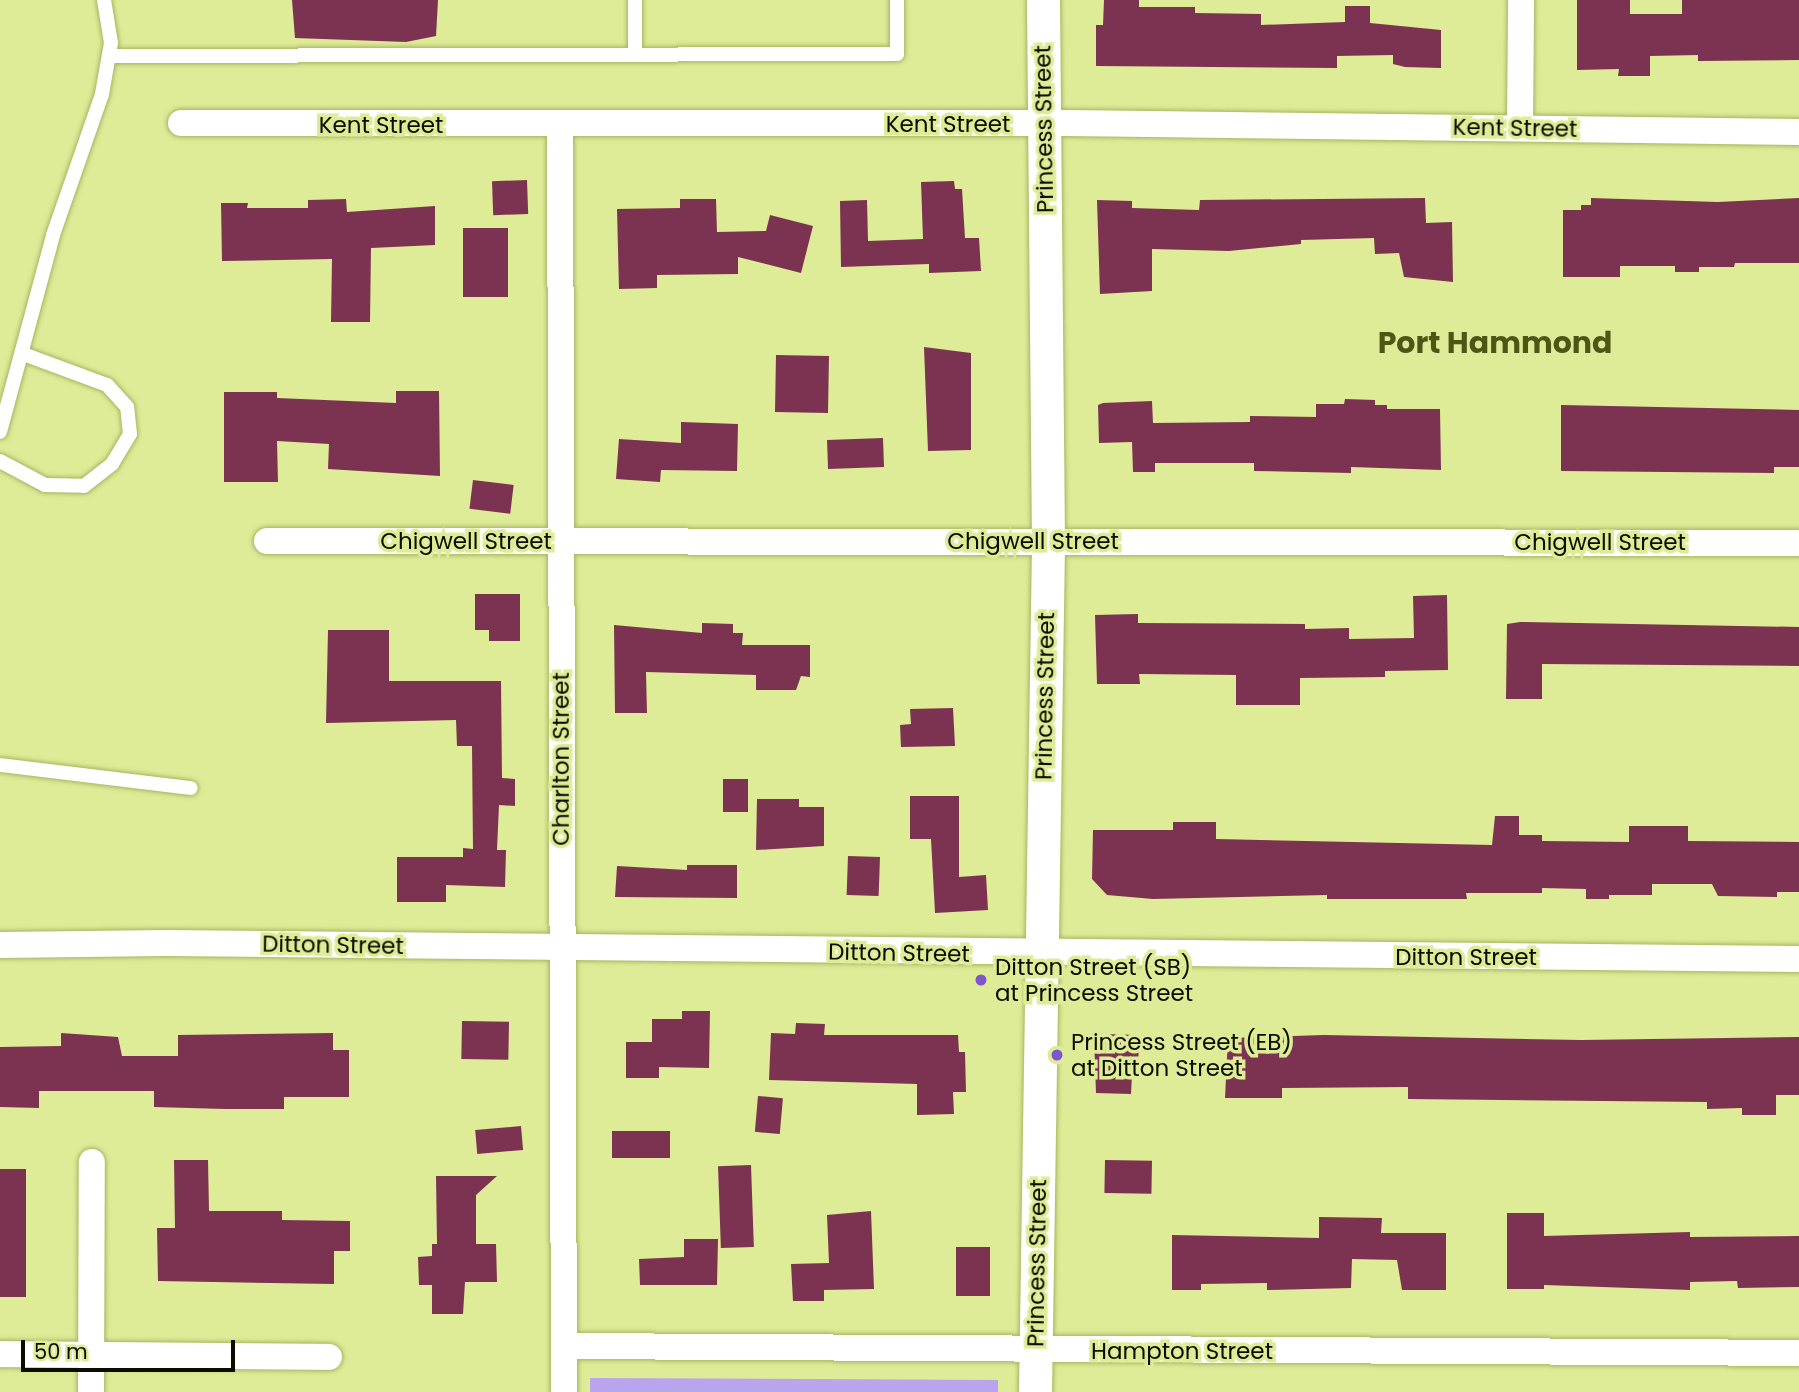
<!DOCTYPE html>
<html>
<head>
<meta charset="utf-8">
<style>
  body { margin:0 }
  #map { position:relative; width:1799px; height:1392px; overflow:hidden; background:#deeb97; font-family:Poppins,sans-serif }
  div>[style] { position:absolute }
  [style*='--x'] { left:calc(var(--x)*1px); top:calc(var(--y)*1px); width:calc(var(--w)*1px); rotate:calc(var(--a)*1deg) }
  .green>* { inset:0; background:#b8a5ed }
  .building>* { inset:0; background:#7c3251; transform-origin:0 0 }
  .roads { filter:drop-shadow(0 0 2px #a8b561) drop-shadow(0 0 2px #a8b561) }
  .service>* { height:14px; margin:-7px; padding:0 7px; transform-origin:7px; border-radius:7px; background:#fff }
  .minor>* { height:26px; margin:-13px; padding:0 13px; transform-origin:13px; border-radius:13px; background:#fff }
  .tertiary>* { height:33px; margin:-16.5px; padding:0 16.5px; transform-origin:16.5px; border-radius:16.5px; background:#fff }
  .dots>* { width:19px; height:19px; translate:-50% -50%; box-sizing:border-box; border:4px solid #deeb97; border-radius:50% }
  span { translate:-50% -50%; white-space:nowrap; text-align:center; line-height:1.15; -webkit-text-stroke:7px #deeb97; paint-order:stroke }
  .street-label { font-size:23px; color:#0b0d00 }
  .poi-label { font-size:23px; color:#0b0d00 }
  .left { translate:0 -50%; text-align:left }
  .district-label { font-size:30px; color:#4e5615; font-weight:700 }
  .scale { position:absolute; left:21px; top:1340px; width:214px; height:32px; box-sizing:border-box; border:4px solid #0b0d00; border-top:0; padding-left:9px; font-size:21px; line-height:24px; white-space:nowrap; color:#0b0d00; -webkit-text-stroke:5px #deeb97; paint-order:stroke }
</style>
</head>
<body>
<div id="map">
  <div class="green">
    <i style="clip-path:polygon(590px 1378px,998px 1380px,998px 1392px,590px 1392px)"></i>
  </div>
  <div class="building">
    <i style="clip-path:polygon(292px 0,438px 0,436px 36px,406px 42px,295px 38px)"></i>
    <i style="clip-path:polygon(1104px 0,1139px 0,1139px 7px,1195px 7px,1195px 13px,1261px 14px,1261px 25px,1345px 22px,1345px 6px,1370px 6px,1370px 23px,1441px 30px,1441px 68px,1405px 67px,1393px 64px,1393px 55px,1337px 56px,1337px 68px,1096px 66px,1096px 25px,1103px 25px)"></i>
    <i style="clip-path:polygon(1577px 0,1630px 0,1630px 14px,1682px 14px,1682px 0,1799px 0,1799px 60px,1698px 61px,1698px 55px,1650px 56px,1650px 76px,1618px 76px,1619px 69px,1577px 70px)"></i>
    <i style="left:527px;top:180px;width:34px;height:35px;rotate:88deg"></i>
    <i style="clip-path:polygon(954px 181px,955px 189px,962px 189px,965px 238px,979px 238px,981px 271px,929px 273px,929px 264px,841px 267px,840px 201px,867px 200px,868px 241px,923px 239px,921px 182px)"></i>
    <i style="clip-path:polygon(1425px 198px,1426px 223px,1452px 222px,1453px 282px,1404px 277px,1399px 253px,1375px 254px,1374px 238px,1301px 240px,1301px 244px,1229px 251px,1152px 249px,1152px 291px,1100px 294px,1097px 200px,1132px 201px,1132px 208px,1199px 210px,1200px 200px)"></i>
    <i style="clip-path:polygon(1591px 198px,1718px 202px,1799px 198px,1799px 263px,1735px 263px,1734px 267px,1699px 267px,1699px 272px,1675px 272px,1675px 266px,1620px 266px,1620px 277px,1563px 277px,1563px 210px,1581px 210px,1581px 205px,1591px 205px)"></i>
    <i style="clip-path:polygon(346px 199px,347px 212px,435px 206px,435px 245px,371px 248px,370px 322px,331px 322px,332px 259px,222px 261px,221px 203px,248px 203px,247px 208px,308px 208px,308px 200px)"></i>
    <i style="clip-path:polygon(680px 199px,716px 199px,717px 232px,766px 231px,770px 215px,813px 226px,801px 273px,738px 257px,738px 274px,657px 275px,657px 288px,619px 289px,617px 209px,680px 208px)"></i>
    <i style="left:463px;top:228px;width:45px;height:69px"></i>
    <i style="clip-path:polygon(924px 347px,971px 353px,971px 450px,928px 451px)"></i>
    <i style="left:776px;top:355px;width:53px;height:57px;rotate:1deg"></i>
    <i style="clip-path:polygon(396px 391px,439px 391px,440px 476px,328px 469px,329px 444px,277px 441px,278px 482px,224px 482px,224px 392px,277px 392px,277px 398px,396px 403px)"></i>
    <i style="clip-path:polygon(1345px 399px,1375px 400px,1375px 405px,1387px 405px,1387px 409px,1440px 409px,1441px 470px,1351px 467px,1351px 473px,1254px 471px,1254px 463px,1155px 463px,1155px 472px,1133px 472px,1132px 442px,1099px 443px,1098px 405px,1103px 403px,1152px 401px,1153px 423px,1250px 422px,1250px 416px,1316px 417px,1316px 404px,1344px 404px)"></i>
    <i style="clip-path:polygon(1561px 405px,1799px 410px,1799px 467px,1774px 467px,1774px 473px,1561px 471px)"></i>
    <i style="clip-path:polygon(681px 422px,738px 424px,737px 471px,661px 470px,660px 482px,616px 479px,619px 439px,681px 443px)"></i>
    <i style="left:883px;top:438px;width:29px;height:56px;rotate:88deg"></i>
    <i style="left:473px;top:480px;width:41px;height:29px;rotate:7deg"></i>
    <i style="clip-path:polygon(475px 594px,520px 594px,520px 641px,489px 641px,489px 630px,475px 630px)"></i>
    <i style="clip-path:polygon(1447px 595px,1448px 670px,1385px 671px,1385px 677px,1300px 678px,1300px 705px,1236px 705px,1236px 675px,1139px 674px,1140px 684px,1097px 684px,1095px 615px,1138px 614px,1138px 623px,1305px 624px,1305px 629px,1349px 628px,1349px 639px,1414px 638px,1413px 596px)"></i>
    <i style="clip-path:polygon(1520px 622px,1799px 627px,1799px 666px,1542px 664px,1542px 699px,1506px 699px,1507px 624px)"></i>
    <i style="clip-path:polygon(702px 623px,733px 624px,733px 633px,743px 633px,742px 645px,810px 645px,810px 677px,801px 676px,796px 690px,756px 690px,756px 675px,646px 672px,647px 713px,615px 713px,614px 625px,702px 633px)"></i>
    <i style="clip-path:polygon(328px 630px,389px 630px,389px 681px,501px 681px,502px 778px,515px 779px,515px 806px,499px 805px,497px 850px,506px 850px,505px 887px,446px 885px,446px 902px,397px 902px,397px 857px,463px 857px,463px 848px,473px 849px,472px 746px,457px 746px,456px 720px,326px 723px)"></i>
    <i style="clip-path:polygon(953px 708px,955px 746px,901px 747px,900px 725px,911px 724px,910px 709px)"></i>
    <i style="left:723px;top:779px;width:25px;height:33px"></i>
    <i style="clip-path:polygon(910px 796px,959px 796px,959px 877px,986px 875px,988px 910px,935px 913px,931px 839px,910px 839px)"></i>
    <i style="clip-path:polygon(757px 799px,799px 799px,799px 807px,824px 807px,824px 846px,756px 850px)"></i>
    <i style="clip-path:polygon(1495px 816px,1519px 816px,1519px 835px,1542px 835px,1542px 841px,1629px 842px,1629px 826px,1688px 826px,1688px 841px,1799px 842px,1799px 892px,1777px 892px,1777px 897px,1718px 896px,1712px 884px,1652px 884px,1652px 895px,1609px 895px,1609px 899px,1586px 899px,1586px 889px,1542px 888px,1542px 893px,1466px 893px,1467px 899px,1327px 899px,1327px 895px,1153px 899px,1107px 895px,1092px 879px,1093px 830px,1173px 830px,1173px 822px,1216px 822px,1216px 839px,1492px 845px)"></i>
    <i style="left:848px;top:856px;width:32px;height:39px;rotate:2deg"></i>
    <i style="clip-path:polygon(687px 865px,737px 865px,737px 898px,615px 897px,617px 866px,687px 870px)"></i>
    <i style="clip-path:polygon(682px 1011px,710px 1011px,709px 1068px,659px 1067px,659px 1078px,626px 1078px,626px 1042px,652px 1042px,652px 1019px,682px 1019px)"></i>
    <i style="left:462px;top:1021px;width:47px;height:38px;rotate:1deg"></i>
    <i style="clip-path:polygon(796px 1023px,825px 1024px,824px 1035px,958px 1035px,959px 1052px,965px 1052px,966px 1092px,953px 1092px,954px 1114px,917px 1115px,917px 1084px,769px 1080px,771px 1033px,795px 1034px)"></i>
    <i style="clip-path:polygon(61px 1033px,118px 1037px,122px 1056px,178px 1056px,178px 1035px,333px 1033px,333px 1050px,349px 1050px,349px 1097px,284px 1097px,284px 1109px,225px 1109px,154px 1107px,154px 1091px,39px 1091px,39px 1108px,0 1107px,0 1047px,61px 1046px)"></i>
    <i style="clip-path:polygon(1101px 1034px,1139px 1035px,1138px 1075px,1132px 1075px,1131px 1094px,1096px 1093px,1094px 1039px,1100px 1039px)"></i>
    <i style="clip-path:polygon(1324px 1035px,1581px 1040px,1799px 1037px,1799px 1095px,1776px 1095px,1776px 1115px,1742px 1115px,1742px 1108px,1707px 1109px,1707px 1102px,1408px 1099px,1408px 1087px,1282px 1088px,1282px 1098px,1225px 1098px,1228px 1038px)"></i>
    <i style="left:758px;top:1096px;width:25px;height:36px;rotate:5deg"></i>
    <i style="left:521px;top:1126px;width:24px;height:46px;rotate:85deg"></i>
    <i style="left:612px;top:1131px;width:58px;height:27px"></i>
    <i style="clip-path:polygon(174px 1160px,208px 1160px,209px 1211px,282px 1211px,282px 1220px,350px 1221px,350px 1251px,334px 1251px,334px 1284px,158px 1281px,157px 1228px,175px 1228px)"></i>
    <i style="left:1105px;top:1160px;width:47px;height:33px;rotate:1deg"></i>
    <i style="left:751px;top:1165px;width:82px;height:33px;rotate:88deg"></i>
    <i style="left:0;top:1169px;width:26px;height:128px"></i>
    <i style="clip-path:polygon(436px 1176px,497px 1176px,476px 1195px,476px 1244px,496px 1244px,497px 1282px,465px 1282px,463px 1314px,432px 1314px,432px 1285px,419px 1285px,418px 1257px,432px 1256px,432px 1244px,437px 1244px)"></i>
    <i style="clip-path:polygon(871px 1211px,874px 1289px,824px 1290px,824px 1301px,793px 1301px,791px 1264px,829px 1263px,827px 1215px)"></i>
    <i style="clip-path:polygon(1507px 1213px,1544px 1213px,1544px 1236px,1690px 1232px,1690px 1237px,1799px 1236px,1799px 1287px,1738px 1288px,1737px 1281px,1690px 1282px,1690px 1290px,1544px 1285px,1544px 1289px,1507px 1289px)"></i>
    <i style="clip-path:polygon(1319px 1217px,1382px 1218px,1381px 1233px,1446px 1233px,1446px 1290px,1402px 1290px,1397px 1260px,1352px 1259px,1351px 1288px,1267px 1290px,1267px 1283px,1201px 1284px,1201px 1290px,1172px 1290px,1172px 1235px,1319px 1238px)"></i>
    <i style="clip-path:polygon(684px 1239px,718px 1239px,717px 1285px,640px 1285px,639px 1259px,684px 1257px)"></i>
    <i style="left:956px;top:1247px;width:34px;height:49px"></i>
  </div>
  <div class="roads">
    <div class="service">
      <i style="--x:635;--y:55;--w:55;--a:-90"></i>
      <i style="--x:109;--y:56;--w:788;--a:-0.15"></i>
      <i style="--x:897;--y:54;--w:54;--a:-90"></i>
      <i style="--x:0;--y:432;--w:204;--a:-74.9"></i>
      <i style="--x:53;--y:235;--w:149;--a:-70.8"></i>
      <i style="--x:102;--y:94;--w:52;--a:-80"></i>
      <i style="--x:111;--y:43;--w:44;--a:-99.2"></i>
      <i style="--x:0;--y:461;--w:51;--a:28.1"></i>
      <i style="--x:45;--y:485;--w:39;--a:1"></i>
      <i style="--x:84;--y:486;--w:36;--a:-38"></i>
      <i style="--x:112;--y:464;--w:35;--a:-59"></i>
      <i style="--x:130;--y:434;--w:27;--a:-96"></i>
      <i style="--x:127;--y:407;--w:30;--a:-132"></i>
      <i style="--x:107;--y:385;--w:90;--a:-159.7"></i>
      <i style="--x:0;--y:765;--w:192;--a:6.9"></i>
    </div>
    <div class="minor">
      <i style="--x:181;--y:123;--w:885;--a:0"></i>
      <i style="--x:1066;--y:123;--w:733;--a:0.7"></i>
      <i style="--x:560;--y:126;--w:1266;--a:89.82"></i>
      <i style="--x:1520;--y:127;--w:127;--a:-89.5"></i>
      <i style="--x:267;--y:541;--w:1532;--a:0.07"></i>
      <i style="--x:0;--y:945;--w:166;--a:-0.7"></i>
      <i style="--x:166;--y:943;--w:1633;--a:0.56"></i>
      <i style="--x:564;--y:1346;--w:1235;--a:0.32"></i>
      <i style="--x:0;--y:1354;--w:329;--a:0.5"></i>
      <i style="--x:91;--y:1392;--w:230;--a:-89.8"></i>
    </div>
    <div class="tertiary">
      <i style="--x:1035;--y:1392;--w:851;--a:-89.12"></i>
      <i style="--x:1048;--y:541;--w:541;--a:-90.53"></i>
    </div>
  </div>
  <div class="dots">
    <i style="left:981px;top:980px;background:#7f55ce"></i>
    <i style="left:1057px;top:1055px;background:#7f55ce"></i>
  </div>
  <div class="street-label">
    <span style="left:948px;top:124px">Kent Street</span>
    <span style="left:381px;top:125px">Kent Street</span>
    <span style="left:1515px;top:128px;rotate:1deg">Kent Street</span>
    <span style="left:1044px;top:129px;rotate:-91deg">Princess Street</span>
    <span style="left:466px;top:541px">Chigwell Street</span>
    <span style="left:1033px;top:541px">Chigwell Street</span>
    <span style="left:1600px;top:542px">Chigwell Street</span>
    <span style="left:1045px;top:696px;rotate:-89deg">Princess Street</span>
    <span style="left:561px;top:759px;rotate:-90deg">Charlton Street</span>
    <span style="left:333px;top:945px;rotate:1deg">Ditton Street</span>
    <span style="left:899px;top:953px;rotate:1deg">Ditton Street</span>
    <span style="left:1466px;top:957px">Ditton Street</span>
    <span style="left:1037px;top:1263px;rotate:-89deg">Princess Street</span>
    <span style="left:1182px;top:1351px">Hampton Street</span>
  </div>
  <div class="poi-label">
    <span class="left" style="left:995px;top:980px">Ditton Street (SB)<br>at Princess Street</span>
    <span class="left" style="left:1071px;top:1055px">Princess Street (EB)<br>at Ditton Street</span>
  </div>
  <div class="district-label">
    <span style="left:1495px;top:343px">Port Hammond</span>
  </div>
  <div class="scale">50 m</div>
</div>
</body>
</html>
